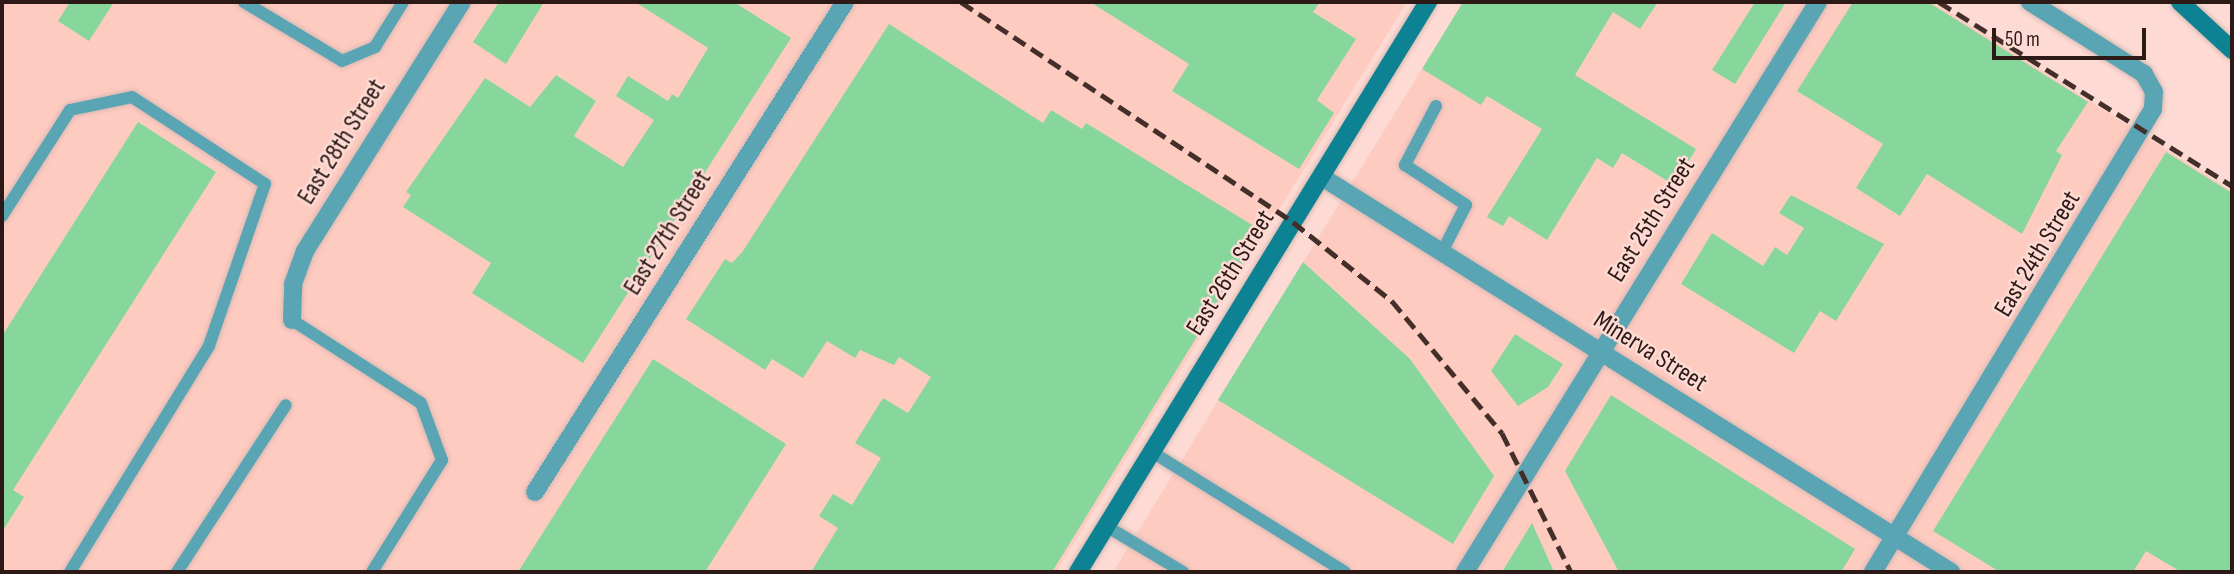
<!DOCTYPE html>
<html>
<head>
<meta charset="utf-8">
<style>
  body { margin:0 }
  #map { position:relative; width:2234px; height:574px; overflow:hidden; background:#fddbd4; font-family:"Sofia Sans Condensed",sans-serif }
  div>[style] { position:absolute }
  [style*='--x'] { left:calc(var(--x)*1px); top:calc(var(--y)*1px); width:calc(var(--w)*1px); rotate:calc(var(--a)*1deg) }
  .built>* { inset:0; background:#fecbc1 }
  .building>* { inset:0; background:#87d79c }
  .roads { filter:drop-shadow(0 0 2px #d8b8b2) drop-shadow(0 0 2px #d8b8b2) }
  .lane>* { height:12px; margin:-6px; padding:0 6px; transform-origin:6px; border-radius:6px; background:#59a5b4 }
  .street>* { height:18px; margin:-9px; padding:0 9px; transform-origin:9px; border-radius:9px; background:#59a5b4 }
  .secondary>* { height:18px; margin:-9px; padding:0 9px; transform-origin:9px; border-radius:9px; background:#0c8293 }
  .rail>* { height:5px; margin-top:-2.5px; transform-origin:0; background:repeating-linear-gradient(90deg,#442e2a 0 14px,transparent 0 21px) }
  span { translate:-50% -50%; white-space:nowrap; text-align:center; line-height:1.15; -webkit-text-stroke:5px #fddbd4; paint-order:stroke }
  .street-label { font-size:26px; color:#2d1915 }
  .frame { position:absolute; inset:0; border:4px solid #2d1915; pointer-events:none }
  .scale { position:absolute; left:1992px; top:28px; width:154px; height:32px; box-sizing:border-box; border:4px solid #2d1915; border-top:0; padding-left:9px; font-size:21px; line-height:24px; white-space:nowrap; color:#2d1915; -webkit-text-stroke:5px #fddbd4; paint-order:stroke }
</style>
</head>
<body>
<div id="map">
  <div class="built">
    <i style="clip-path:polygon(2px 2px,1407px 2px,1056px 572px,2px 572px)"></i>
    <i style="clip-path:polygon(1463px 2px,1933px 2px,2232px 191px,2232px 572px,1113px 572px)"></i>
  </div>
  <div class="building">
    <i style="clip-path:polygon(70px 2px,114px 2px,89px 41px,58px 21px)"></i>
    <i style="clip-path:polygon(499px 2px,544px 2px,506px 64px,473px 42px)"></i>
    <i style="clip-path:polygon(635px 2px,734px 2px,791px 38px,583px 363px,472px 293px,491px 263px,403px 207px,411px 195px,406px 192px,485px 78px,530px 107px,556px 75px,596px 101px,574px 136px,623px 167px,654px 120px,616px 96px,628px 76px,668px 101px,672px 94px,678px 98px,708px 48px)"></i>
    <i style="clip-path:polygon(1090px 2px,1320px 2px,1313px 12px,1356px 39px,1317px 100px,1334px 113px,1299px 169px,1172px 91px,1189px 64px)"></i>
    <i style="clip-path:polygon(1463px 2px,1658px 2px,1640px 29px,1613px 12px,1575px 75px,1696px 149px,1674px 185px,1622px 153px,1613px 168px,1597px 158px,1547px 240px,1509px 216px,1503px 226px,1487px 217px,1542px 129px,1487px 96px,1481px 105px,1422px 69px)"></i>
    <i style="clip-path:polygon(1755px 2px,1786px 2px,1735px 84px,1712px 70px)"></i>
    <i style="clip-path:polygon(1853px 2px,1928px 2px,2088px 102px,2056px 151px,2062px 155px,2022px 234px,1927px 174px,1900px 216px,1856px 188px,1883px 144px,1797px 91px)"></i>
    <i style="clip-path:polygon(889px 24px,1043px 123px,1051px 110px,1082px 129px,1086px 123px,1262px 231px,1052px 572px,811px 572px,838px 528px,819px 516px,833px 494px,852px 505px,881px 458px,855px 443px,883px 398px,908px 413px,931px 377px,899px 357px,894px 365px,860px 350px,855px 358px,827px 341px,803px 378px,772px 359px,765px 370px,686px 319px,725px 259px,732px 263px,743px 251px)"></i>
    <i style="clip-path:polygon(138px 122px,216px 172px,13px 490px,24px 497px,2px 532px,2px 336px)"></i>
    <i style="clip-path:polygon(2166px 152px,2232px 193px,2232px 572px,2181px 572px,2146px 551px,2133px 572px,2000px 572px,1933px 531px)"></i>
    <i style="clip-path:polygon(1791px 195px,1884px 244px,1836px 321px,1820px 311px,1794px 353px,1681px 284px,1712px 233px,1763px 266px,1775px 247px,1787px 255px,1804px 228px,1779px 213px)"></i>
    <i style="clip-path:polygon(1303px 262px,1410px 359px,1494px 476px,1453px 544px,1218px 400px)"></i>
    <i style="clip-path:polygon(1515px 334px,1563px 364px,1548px 387px,1518px 406px,1491px 371px)"></i>
    <i style="clip-path:polygon(653px 359px,786px 444px,705px 572px,518px 572px)"></i>
    <i style="clip-path:polygon(1611px 395px,1855px 549px,1841px 572px,1619px 572px,1565px 471px)"></i>
    <i style="clip-path:polygon(1532px 523px,1554px 572px,1502px 572px)"></i>
  </div>
  <div class="roads">
    <div class="lane">
      <i style="--x:244;--y:2;--w:114;--a:31"></i>
      <i style="--x:342;--y:61;--w:36;--a:-23"></i>
      <i style="--x:375;--y:47;--w:53;--a:-58.1"></i>
      <i style="--x:1436;--y:106;--w:67;--a:117.7"></i>
      <i style="--x:1405;--y:165;--w:73;--a:33.3"></i>
      <i style="--x:1466;--y:205;--w:53;--a:117.1"></i>
      <i style="--x:2;--y:216;--w:126;--a:-57.3"></i>
      <i style="--x:70;--y:110;--w:63;--a:-11.8"></i>
      <i style="--x:132;--y:97;--w:159;--a:33.2"></i>
      <i style="--x:265;--y:184;--w:171;--a:109.1"></i>
      <i style="--x:209;--y:346;--w:265;--a:121.6"></i>
      <i style="--x:292;--y:320;--w:153;--a:32.8"></i>
      <i style="--x:421;--y:403;--w:61;--a:69.8"></i>
      <i style="--x:442;--y:460;--w:132;--a:122"></i>
      <i style="--x:1152;--y:452;--w:227;--a:31.9"></i>
      <i style="--x:1106;--y:526;--w:90;--a:30.9"></i>
      <i style="--x:177;--y:572;--w:199;--a:-56.9"></i>
    </div>
    <div class="street">
      <i style="--x:1322;--y:177;--w:743;--a:32.13"></i>
      <i style="--x:292;--y:320;--w:36;--a:-88"></i>
      <i style="--x:293;--y:284;--w:35;--a:-70"></i>
      <i style="--x:305;--y:251;--w:294;--a:-57.8"></i>
      <i style="--x:535;--y:492;--w:580;--a:-57.68"></i>
      <i style="--x:1465;--y:572;--w:670;--a:-58.23"></i>
      <i style="--x:1873;--y:572;--w:541;--a:-58.84"></i>
      <i style="--x:2153;--y:109;--w:17;--a:-87"></i>
      <i style="--x:2154;--y:92;--w:21;--a:-119"></i>
      <i style="--x:2144;--y:74;--w:135;--a:-147.7"></i>
    </div>
    <div class="secondary">
      <i style="--x:2180;--y:2;--w:71;--a:42.7"></i>
      <i style="--x:1078;--y:572;--w:669;--a:-58.45"></i>
    </div>
  </div>
  <div class="rail">
    <i style="--x:961;--y:2;--w:398;--a:33.5"></i>
    <i style="--x:1293;--y:222;--w:127;--a:38.6"></i>
    <i style="--x:1392;--y:301;--w:172;--a:50.2"></i>
    <i style="--x:1502;--y:433;--w:155;--a:63.6"></i>
    <i style="--x:1939;--y:2;--w:346;--a:32.1"></i>
  </div>
  <div class="street-label">
    <span style="left:342px;top:142px;rotate:-58deg">East 28th Street</span>
    <span style="left:1652px;top:220px;rotate:-58deg">East 25th Street</span>
    <span style="left:668px;top:233px;rotate:-58deg">East 27th Street</span>
    <span style="left:2038px;top:254px;rotate:-59deg">East 24th Street</span>
    <span style="left:1231px;top:273px;rotate:-58deg">East 26th Street</span>
    <span style="left:1650px;top:352px;rotate:32deg">Minerva Street</span>
  </div>
  <div class="frame"></div>
  <div class="scale">50 m</div>
</div>
</body>
</html>
